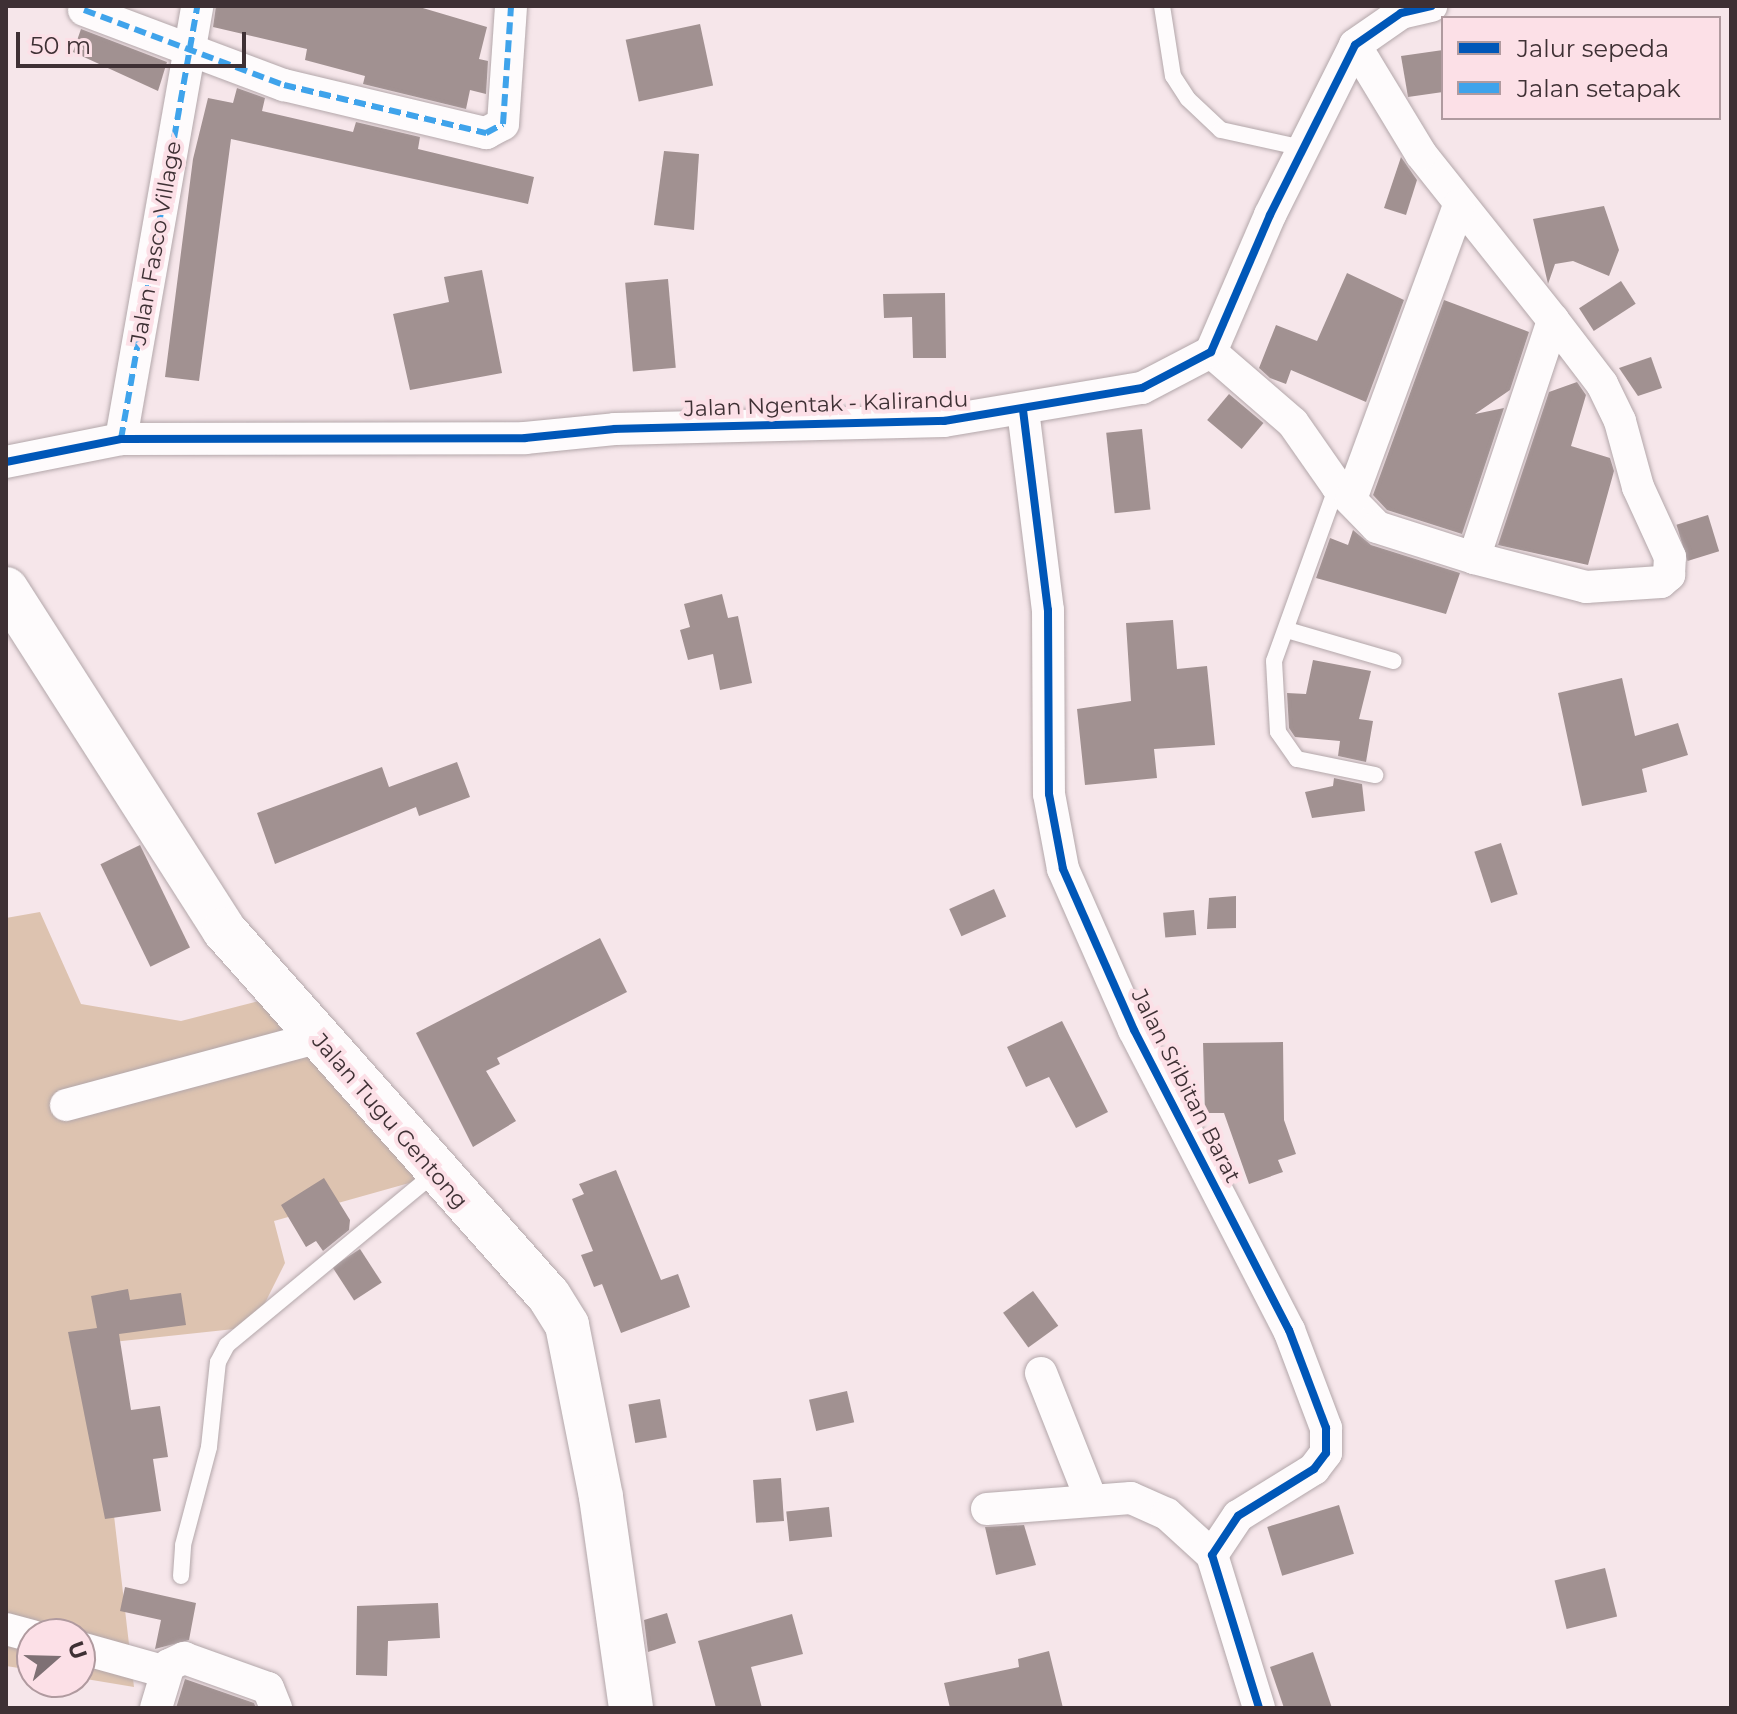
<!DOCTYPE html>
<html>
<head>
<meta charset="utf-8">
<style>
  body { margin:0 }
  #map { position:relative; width:1737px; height:1714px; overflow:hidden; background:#f6e6ea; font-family:Montserrat,sans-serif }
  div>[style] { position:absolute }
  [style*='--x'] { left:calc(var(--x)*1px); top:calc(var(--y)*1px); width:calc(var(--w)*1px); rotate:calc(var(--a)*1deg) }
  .forest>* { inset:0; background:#ddc3b0 }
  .building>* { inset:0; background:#a19191; transform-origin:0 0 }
  .roads { filter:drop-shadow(0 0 2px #b3a7aa) drop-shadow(0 0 2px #b3a7aa) }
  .lane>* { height:16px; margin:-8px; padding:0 8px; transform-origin:8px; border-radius:8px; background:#fefbfc }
  .street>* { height:32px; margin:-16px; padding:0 16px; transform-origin:16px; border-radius:16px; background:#fefbfc }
  .secondary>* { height:44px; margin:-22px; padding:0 22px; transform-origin:22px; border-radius:22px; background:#fefbfc }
  .quiet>* { height:6px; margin-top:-3px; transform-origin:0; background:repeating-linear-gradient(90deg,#3fa3eb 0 12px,transparent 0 18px) }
  .cycleway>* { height:8px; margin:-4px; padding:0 4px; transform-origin:4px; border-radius:4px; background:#0057b8 }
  span { translate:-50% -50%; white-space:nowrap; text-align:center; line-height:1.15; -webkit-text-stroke:8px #fce0e7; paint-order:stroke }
  .street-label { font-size:22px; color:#3e3034 }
  .frame { position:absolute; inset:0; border:8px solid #3e3034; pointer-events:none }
  .legend { position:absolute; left:1441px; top:16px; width:280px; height:104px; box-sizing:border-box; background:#fce0e7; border:2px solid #b09a9f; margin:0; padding:10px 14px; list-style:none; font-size:24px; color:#3e3034 }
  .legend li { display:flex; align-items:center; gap:16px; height:40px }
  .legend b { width:40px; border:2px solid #b09a9f }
  .north { position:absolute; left:16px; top:1618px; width:80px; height:80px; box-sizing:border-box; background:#fce0e7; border:2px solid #b09a9f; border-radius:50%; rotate:70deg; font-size:22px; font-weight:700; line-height:32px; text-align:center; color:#3e3034 }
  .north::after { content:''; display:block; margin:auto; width:28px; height:36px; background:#7e7074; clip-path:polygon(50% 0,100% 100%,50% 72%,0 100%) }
  .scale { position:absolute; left:16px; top:32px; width:230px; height:36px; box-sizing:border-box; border:4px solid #3e3034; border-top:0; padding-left:10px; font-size:24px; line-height:28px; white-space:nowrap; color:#3e3034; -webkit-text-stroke:6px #fce0e7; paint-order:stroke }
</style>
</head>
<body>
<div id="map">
  <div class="forest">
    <i style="clip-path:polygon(40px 912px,81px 1004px,181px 1021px,271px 998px,427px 1178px,274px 1221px,285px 1263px,253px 1327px,94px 1344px,134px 1687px,80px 1678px,80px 1634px,32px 1634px,32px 1670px,6px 1666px,6px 918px)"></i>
  </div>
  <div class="building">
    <i style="clip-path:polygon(216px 6px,416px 6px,487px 27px,479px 59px,488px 61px,486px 94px,470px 90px,466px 109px,363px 84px,365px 76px,305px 60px,307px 49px,213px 27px)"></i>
    <i style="left:700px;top:24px;width:63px;height:76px;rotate:78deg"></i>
    <i style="clip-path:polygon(81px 29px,167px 62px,158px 91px,73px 52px)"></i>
    <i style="clip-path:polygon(1443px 50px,1443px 92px,1408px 97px,1401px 56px)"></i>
    <i style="clip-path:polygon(237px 88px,265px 98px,262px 111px,353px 132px,356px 122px,420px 137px,418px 149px,534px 177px,528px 204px,231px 139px,199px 381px,165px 377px,193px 159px,208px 98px,233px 103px)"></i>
    <i style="clip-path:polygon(664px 151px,699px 154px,694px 230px,654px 225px)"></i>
    <i style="clip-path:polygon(1401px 157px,1417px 180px,1406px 215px,1384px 208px)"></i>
    <i style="clip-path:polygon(1604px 206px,1619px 250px,1609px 276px,1573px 261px,1555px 264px,1548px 284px,1533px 219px)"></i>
    <i style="clip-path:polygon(482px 270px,502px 373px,410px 390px,393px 314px,449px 302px,444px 277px)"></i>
    <i style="clip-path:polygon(1347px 273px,1404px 300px,1366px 402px,1291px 370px,1286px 384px,1270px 378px,1259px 368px,1276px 325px,1317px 341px)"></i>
    <i style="left:668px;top:279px;width:89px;height:43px;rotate:85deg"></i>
    <i style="left:1621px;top:281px;width:27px;height:50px;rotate:57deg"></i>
    <i style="clip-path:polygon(945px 293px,946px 358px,913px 358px,912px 317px,884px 318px,883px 294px)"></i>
    <i style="clip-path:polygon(1444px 300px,1529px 332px,1510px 390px,1475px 414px,1504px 408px,1462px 534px,1387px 510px,1373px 495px)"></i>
    <i style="clip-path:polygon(1651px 357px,1662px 388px,1638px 396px,1619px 368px)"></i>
    <i style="clip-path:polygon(1577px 382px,1586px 395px,1571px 446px,1610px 458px,1614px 471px,1588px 565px,1498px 545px,1549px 392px)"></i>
    <i style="left:1229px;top:394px;width:45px;height:34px;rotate:40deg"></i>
    <i style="left:1142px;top:429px;width:81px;height:36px;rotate:84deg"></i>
    <i style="left:1708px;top:515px;width:38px;height:33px;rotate:73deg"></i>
    <i style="clip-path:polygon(1353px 530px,1371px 545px,1460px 573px,1446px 614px,1316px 578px,1330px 538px,1348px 545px)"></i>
    <i style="clip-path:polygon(722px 594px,728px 618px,738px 616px,752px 683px,720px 690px,713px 654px,688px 660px,680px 630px,690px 627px,684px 604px)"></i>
    <i style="clip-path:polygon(1173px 620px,1177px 669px,1207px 666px,1215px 745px,1154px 749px,1157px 778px,1085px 785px,1077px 709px,1131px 701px,1126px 623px)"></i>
    <i style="clip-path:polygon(1313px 660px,1371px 671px,1359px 719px,1373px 721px,1366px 762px,1338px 756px,1340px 741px,1295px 737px,1289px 728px,1287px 693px,1306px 694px)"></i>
    <i style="clip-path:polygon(1622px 678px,1635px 736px,1678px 723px,1688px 755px,1642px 769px,1647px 792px,1582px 806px,1558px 693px)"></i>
    <i style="clip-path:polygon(457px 762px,470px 797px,419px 816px,416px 807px,275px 864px,257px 813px,382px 767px,389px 787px)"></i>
    <i style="clip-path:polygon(1334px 778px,1362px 784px,1365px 811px,1312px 818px,1305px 792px,1333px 786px)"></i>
    <i style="left:1501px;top:843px;width:54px;height:28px;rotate:72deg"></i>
    <i style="left:140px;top:845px;width:114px;height:44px;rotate:64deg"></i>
    <i style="left:994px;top:889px;width:30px;height:49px;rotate:66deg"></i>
    <i style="clip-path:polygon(1236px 896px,1236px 928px,1207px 929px,1209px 898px)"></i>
    <i style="left:1194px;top:910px;width:25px;height:31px;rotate:85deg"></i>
    <i style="clip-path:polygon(600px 938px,627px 992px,497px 1058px,500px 1064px,486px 1071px,516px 1121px,473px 1147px,416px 1033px)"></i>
    <i style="clip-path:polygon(1062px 1021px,1108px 1112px,1076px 1128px,1049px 1077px,1026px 1087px,1007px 1047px)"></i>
    <i style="clip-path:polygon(1283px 1042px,1284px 1120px,1296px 1154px,1278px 1160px,1283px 1172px,1249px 1184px,1224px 1113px,1205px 1113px,1203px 1043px)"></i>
    <i style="clip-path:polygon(616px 1170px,661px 1280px,678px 1274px,690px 1307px,621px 1333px,602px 1284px,594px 1287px,581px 1255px,593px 1251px,572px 1199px,584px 1194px,579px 1184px)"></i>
    <i style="clip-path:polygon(324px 1178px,350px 1220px,349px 1230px,323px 1251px,316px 1241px,306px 1247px,281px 1205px)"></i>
    <i style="left:360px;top:1249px;width:40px;height:33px;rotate:57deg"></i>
    <i style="clip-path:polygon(128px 1289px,130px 1300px,181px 1293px,186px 1325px,119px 1334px,131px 1410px,160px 1406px,168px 1457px,153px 1459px,161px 1511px,105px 1519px,68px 1332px,97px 1328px,91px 1296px)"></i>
    <i style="left:1033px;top:1291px;width:43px;height:37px;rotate:54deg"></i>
    <i style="left:847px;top:1391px;width:32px;height:39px;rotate:77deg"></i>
    <i style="left:660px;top:1399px;width:39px;height:32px;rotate:80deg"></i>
    <i style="left:781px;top:1478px;width:43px;height:28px;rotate:86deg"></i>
    <i style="left:1339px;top:1505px;width:51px;height:75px;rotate:73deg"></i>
    <i style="left:829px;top:1507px;width:30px;height:43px;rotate:84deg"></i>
    <i style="clip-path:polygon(1024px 1525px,1036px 1565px,996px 1575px,985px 1527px)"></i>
    <i style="left:1605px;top:1568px;width:50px;height:52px;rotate:76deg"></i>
    <i style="clip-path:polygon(125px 1587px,196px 1603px,189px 1640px,155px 1649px,161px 1620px,120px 1611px)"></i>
    <i style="clip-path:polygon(438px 1603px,440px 1638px,388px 1641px,387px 1676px,356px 1675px,357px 1606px)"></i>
    <i style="clip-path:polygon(667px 1613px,676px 1643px,648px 1652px,644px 1620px)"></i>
    <i style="clip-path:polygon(792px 1614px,803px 1654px,751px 1667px,762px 1708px,716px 1708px,698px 1641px)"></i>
    <i style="clip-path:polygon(1049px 1651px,1063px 1708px,950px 1708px,944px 1683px,1019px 1667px,1018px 1659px)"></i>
    <i style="clip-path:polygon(1313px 1652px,1332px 1708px,1284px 1708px,1270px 1667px)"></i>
    <i style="clip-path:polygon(185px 1679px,254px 1703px,256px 1708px,176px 1708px)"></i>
  </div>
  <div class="roads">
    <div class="lane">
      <i style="--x:1162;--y:6;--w:71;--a:81.1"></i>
      <i style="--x:1173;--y:76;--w:27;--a:57"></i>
      <i style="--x:1188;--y:99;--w:45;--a:43.2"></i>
      <i style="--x:1221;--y:130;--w:84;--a:12.4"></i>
      <i style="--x:1337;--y:486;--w:186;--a:109.8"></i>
      <i style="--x:1274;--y:661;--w:71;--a:86.8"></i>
      <i style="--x:1278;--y:732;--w:33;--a:55"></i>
      <i style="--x:1297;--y:759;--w:80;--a:11.6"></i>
      <i style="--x:1287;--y:630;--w:111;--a:16.2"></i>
      <i style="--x:181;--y:1576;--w:31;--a:-86"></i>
      <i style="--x:183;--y:1545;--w:101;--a:-75.1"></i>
      <i style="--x:209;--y:1447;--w:85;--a:-84"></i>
      <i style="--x:218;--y:1362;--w:19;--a:-62"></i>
      <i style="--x:227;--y:1345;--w:271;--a:-39.6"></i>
    </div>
    <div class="street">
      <i style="--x:84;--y:10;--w:214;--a:20.6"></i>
      <i style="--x:284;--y:85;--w:208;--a:13.4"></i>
      <i style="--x:486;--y:133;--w:19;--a:-28"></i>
      <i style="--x:503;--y:124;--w:118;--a:-86.1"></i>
      <i style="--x:1211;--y:352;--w:108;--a:40.9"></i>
      <i style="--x:1293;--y:423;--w:77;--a:55.1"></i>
      <i style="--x:1337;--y:486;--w:57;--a:45.7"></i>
      <i style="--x:1377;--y:527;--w:102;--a:17.7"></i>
      <i style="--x:1474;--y:558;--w:251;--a:-71.6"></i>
      <i style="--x:1553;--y:320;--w:212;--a:-128.5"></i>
      <i style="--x:1421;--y:154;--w:127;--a:-121.2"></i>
      <i style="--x:1023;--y:410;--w:202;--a:82.9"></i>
      <i style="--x:1048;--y:610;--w:184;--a:89.7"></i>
      <i style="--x:1049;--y:794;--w:76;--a:79.4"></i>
      <i style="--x:1063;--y:869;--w:176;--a:66.2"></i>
      <i style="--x:1134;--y:1030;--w:338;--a:62.7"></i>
      <i style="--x:1289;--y:1330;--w:105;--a:69.3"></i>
      <i style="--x:1326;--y:1428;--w:25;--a:90"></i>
      <i style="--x:1326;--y:1453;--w:20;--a:127"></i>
      <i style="--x:1314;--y:1469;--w:89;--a:148.3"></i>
      <i style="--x:1238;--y:1516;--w:47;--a:123.7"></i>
      <i style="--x:1212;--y:1555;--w:160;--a:72.9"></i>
      <i style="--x:121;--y:439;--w:440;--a:-80"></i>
      <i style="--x:6;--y:462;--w:117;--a:-11.3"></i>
      <i style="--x:121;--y:439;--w:404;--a:-0.1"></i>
      <i style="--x:525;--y:438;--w:90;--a:-5.7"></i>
      <i style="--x:615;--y:429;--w:329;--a:-1.4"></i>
      <i style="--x:944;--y:421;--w:201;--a:-9.5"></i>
      <i style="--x:1142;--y:388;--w:78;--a:-27.6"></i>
      <i style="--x:1211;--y:352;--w:149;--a:-66.7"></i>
      <i style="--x:1270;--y:215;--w:190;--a:-63.4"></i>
      <i style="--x:1355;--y:45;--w:56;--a:-34.8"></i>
      <i style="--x:1401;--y:13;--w:31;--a:-13"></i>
      <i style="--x:1351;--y:499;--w:313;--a:-69.8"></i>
      <i style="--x:1474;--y:558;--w:116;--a:14.5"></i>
      <i style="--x:1586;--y:587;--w:75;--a:-3.8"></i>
      <i style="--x:1661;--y:582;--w:11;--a:-41"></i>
      <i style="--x:1669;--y:575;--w:18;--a:-87"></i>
      <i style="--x:1670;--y:557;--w:77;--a:-114.6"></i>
      <i style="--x:1638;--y:487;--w:68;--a:-105.3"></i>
      <i style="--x:1620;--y:421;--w:41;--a:-115.9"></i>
      <i style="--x:1602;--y:384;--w:81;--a:-127.4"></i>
      <i style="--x:66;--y:1105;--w:259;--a:-15"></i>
      <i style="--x:1041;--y:1373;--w:133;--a:68.4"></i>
      <i style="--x:987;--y:1509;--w:144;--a:-4.4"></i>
      <i style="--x:1131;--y:1498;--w:39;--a:24"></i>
      <i style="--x:1167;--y:1514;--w:61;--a:42.3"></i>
      <i style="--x:6;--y:1629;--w:27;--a:15"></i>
      <i style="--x:80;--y:1648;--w:89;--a:15.6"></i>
      <i style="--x:156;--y:1708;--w:45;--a:-73.2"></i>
      <i style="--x:169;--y:1665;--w:17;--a:-25"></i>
      <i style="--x:184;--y:1658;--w:89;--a:19.7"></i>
      <i style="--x:268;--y:1688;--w:22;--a:68"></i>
    </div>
    <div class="secondary">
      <i style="--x:6;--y:589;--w:405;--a:57.4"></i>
      <i style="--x:224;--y:930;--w:489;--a:48.4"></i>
      <i style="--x:549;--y:1296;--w:34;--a:58"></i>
      <i style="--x:567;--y:1325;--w:175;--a:78.8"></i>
      <i style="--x:601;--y:1497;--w:213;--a:81.9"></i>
    </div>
  </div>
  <div class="quiet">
    <i style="--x:84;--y:10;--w:214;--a:20.6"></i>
    <i style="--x:284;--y:85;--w:208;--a:13.4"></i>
    <i style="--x:486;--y:133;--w:19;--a:-28"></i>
    <i style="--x:503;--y:124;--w:118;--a:-86.1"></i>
    <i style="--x:121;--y:439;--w:440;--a:-80"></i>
  </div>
  <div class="cycleway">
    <i style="--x:1023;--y:410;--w:202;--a:82.9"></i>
    <i style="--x:1048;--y:610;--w:184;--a:89.7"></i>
    <i style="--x:1049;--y:794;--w:76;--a:79.4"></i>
    <i style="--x:1063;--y:869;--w:176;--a:66.2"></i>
    <i style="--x:1134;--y:1030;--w:338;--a:62.7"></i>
    <i style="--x:1289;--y:1330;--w:105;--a:69.3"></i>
    <i style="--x:1326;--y:1428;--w:25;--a:90"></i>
    <i style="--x:1326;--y:1453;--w:20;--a:127"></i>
    <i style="--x:1314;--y:1469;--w:89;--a:148.3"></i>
    <i style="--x:1238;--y:1516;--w:47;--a:123.7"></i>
    <i style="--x:1212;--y:1555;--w:160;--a:72.9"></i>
    <i style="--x:6;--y:462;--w:117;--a:-11.3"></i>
    <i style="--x:121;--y:439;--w:404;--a:-0.1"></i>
    <i style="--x:525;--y:438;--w:90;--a:-5.7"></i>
    <i style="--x:615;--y:429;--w:329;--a:-1.4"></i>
    <i style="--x:944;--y:421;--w:201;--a:-9.5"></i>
    <i style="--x:1142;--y:388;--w:78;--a:-27.6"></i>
    <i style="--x:1211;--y:352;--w:149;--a:-66.7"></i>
    <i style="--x:1270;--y:215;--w:190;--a:-63.4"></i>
    <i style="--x:1355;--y:45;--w:56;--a:-34.8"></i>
    <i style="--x:1401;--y:13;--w:31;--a:-13"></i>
  </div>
  <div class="street-label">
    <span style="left:156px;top:243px;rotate:-80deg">Jalan Fasco Village</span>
    <span style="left:826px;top:404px;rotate:-2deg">Jalan Ngentak - Kalirandu</span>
    <span style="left:1186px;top:1086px;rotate:63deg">Jalan Sribitan Barat</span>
    <span style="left:390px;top:1121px;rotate:49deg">Jalan Tugu Gentong</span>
  </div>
  <div class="frame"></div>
  <ul class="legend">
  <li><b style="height:10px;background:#0057b8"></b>Jalur sepeda</li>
  <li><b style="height:10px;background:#3fa3eb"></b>Jalan setapak</li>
  </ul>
  <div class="north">U</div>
  <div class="scale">50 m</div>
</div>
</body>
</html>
